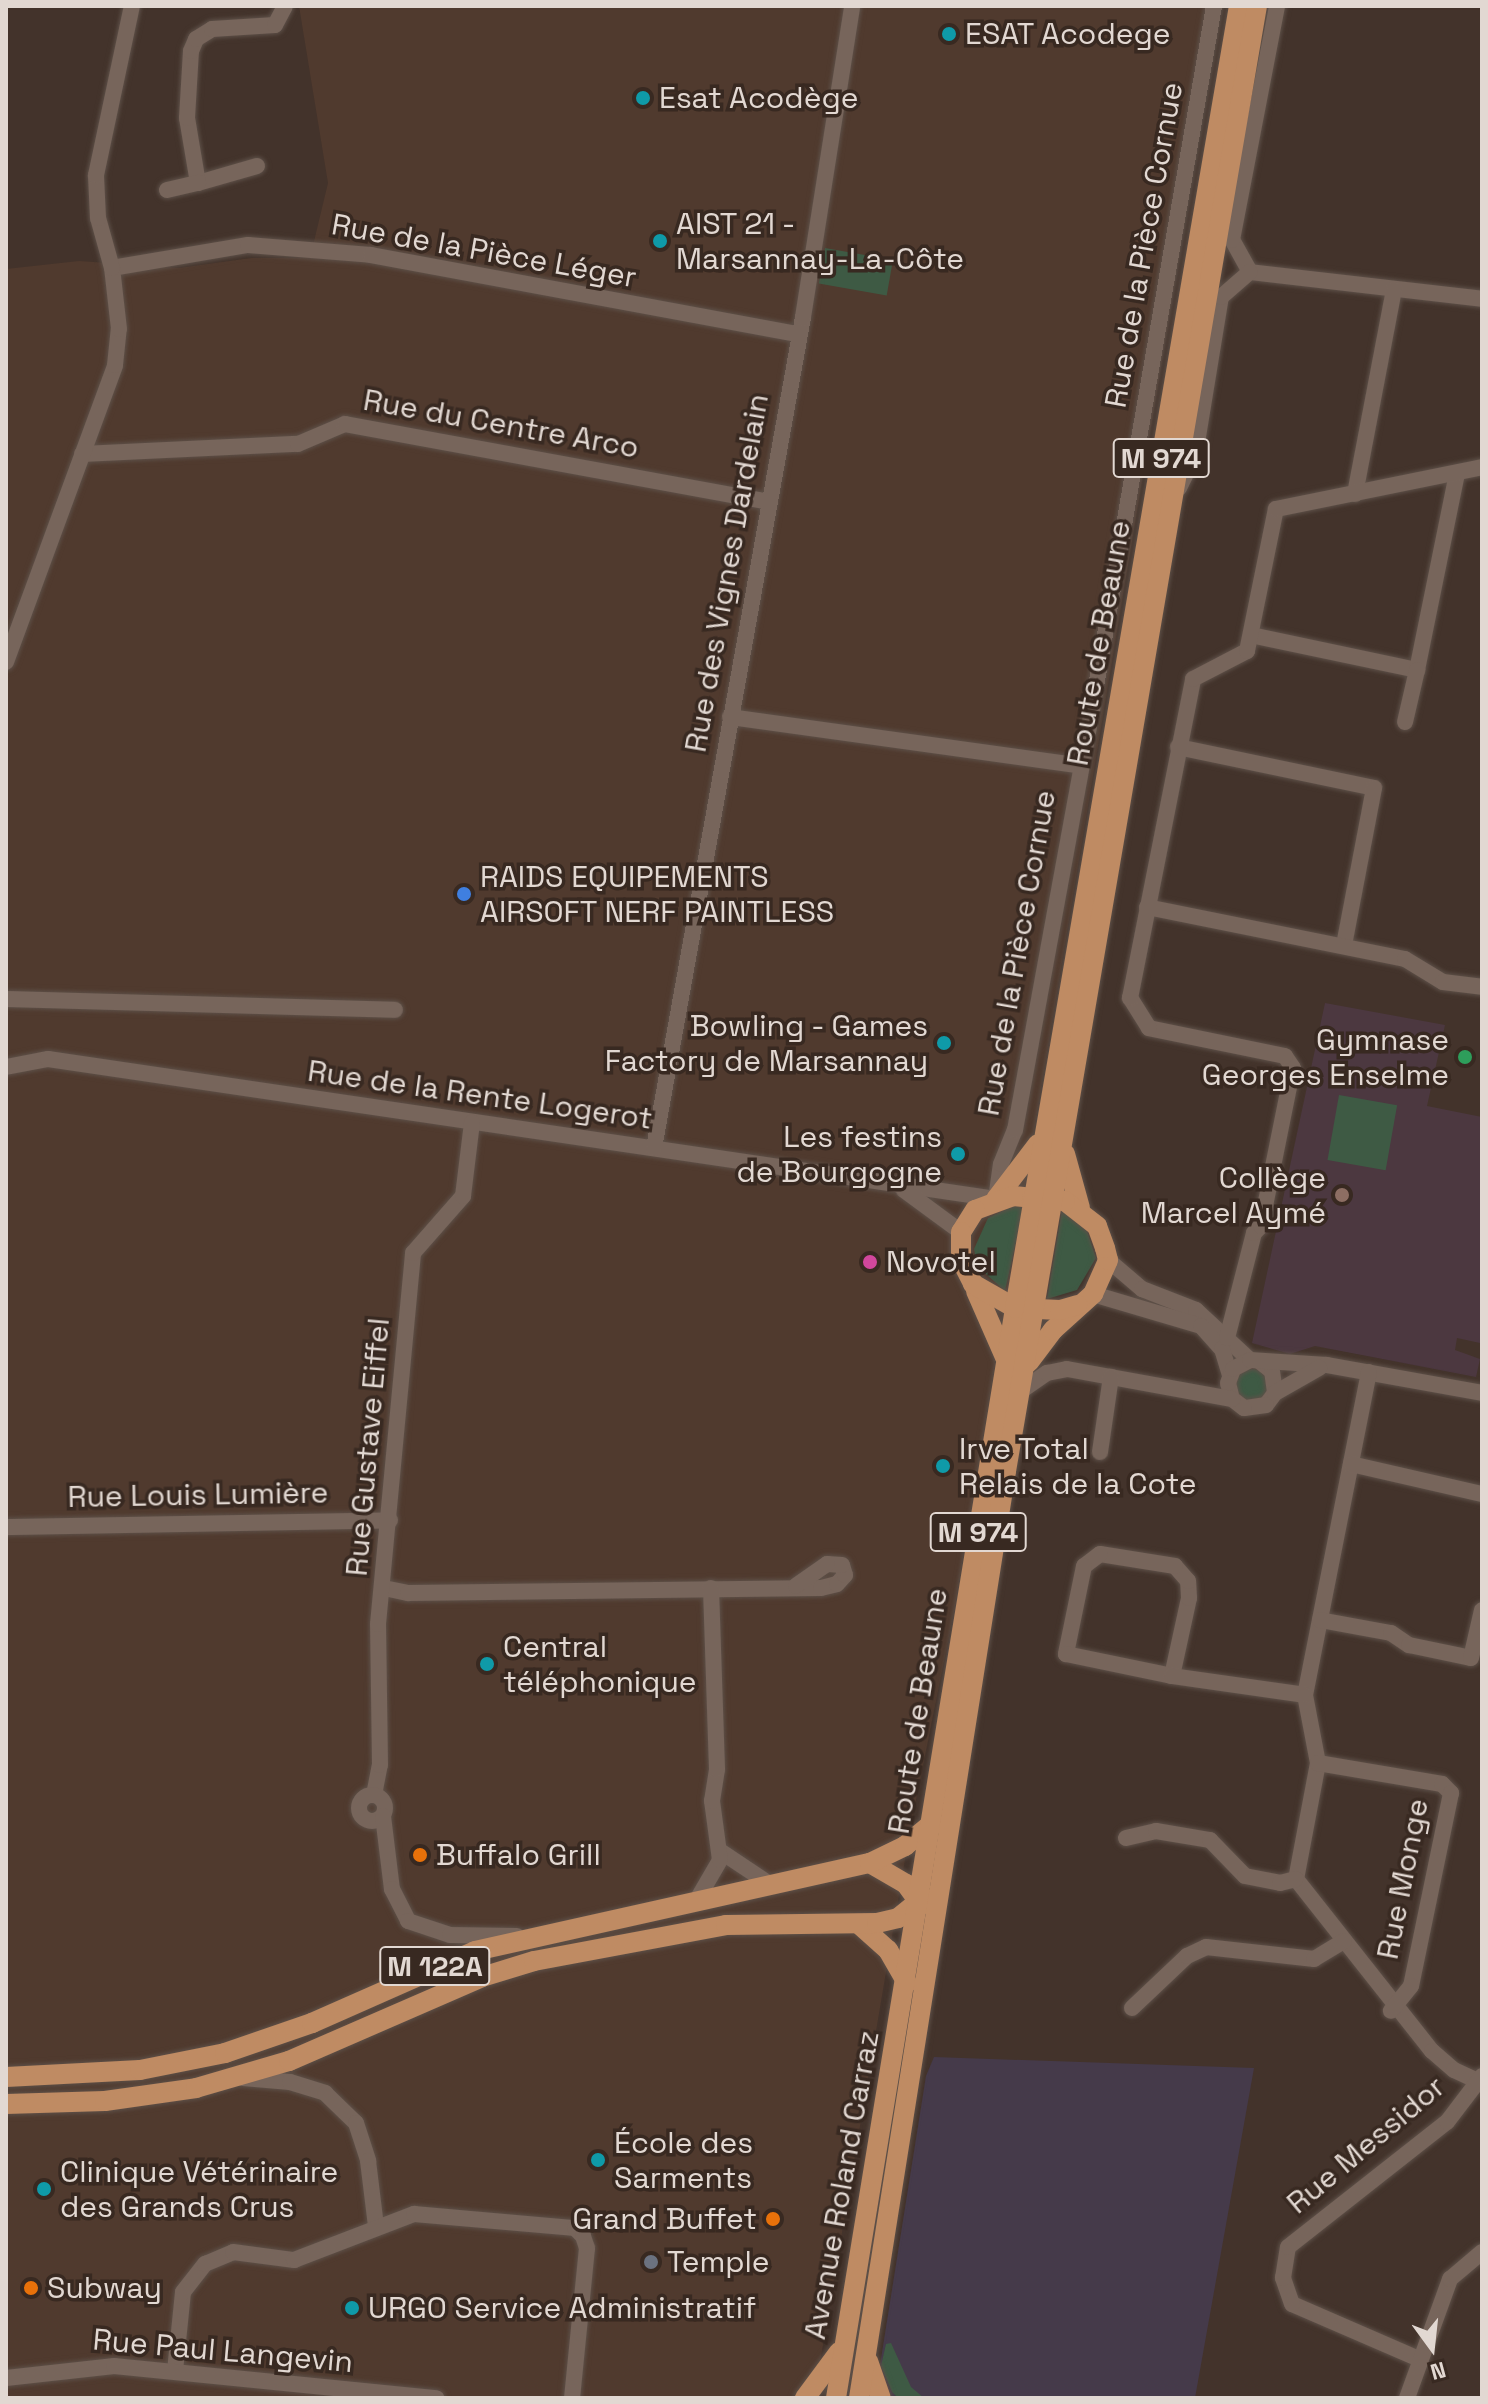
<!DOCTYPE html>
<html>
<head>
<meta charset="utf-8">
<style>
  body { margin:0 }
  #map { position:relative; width:1488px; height:2404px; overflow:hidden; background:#43332b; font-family:"Space Grotesk",sans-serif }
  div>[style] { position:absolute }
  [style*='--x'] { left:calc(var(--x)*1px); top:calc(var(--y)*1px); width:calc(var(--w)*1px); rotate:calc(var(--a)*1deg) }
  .commercial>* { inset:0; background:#453a4a }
  .built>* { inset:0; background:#503a2e }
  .education>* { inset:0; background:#4c3840 }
  .green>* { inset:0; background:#3e5a44; transform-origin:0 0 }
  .round { border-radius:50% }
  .roads { filter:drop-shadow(0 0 2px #5d5048) drop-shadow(0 0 2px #5d5048) }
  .minor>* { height:16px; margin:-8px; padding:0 8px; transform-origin:8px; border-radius:8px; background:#77655b }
  .minor>.ring { margin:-8px; padding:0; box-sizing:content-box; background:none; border:16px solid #77655b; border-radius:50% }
  .primary>* { height:20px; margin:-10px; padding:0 10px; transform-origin:10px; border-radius:10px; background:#bf8b63 }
  .dots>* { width:22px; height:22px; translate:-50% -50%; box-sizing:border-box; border:4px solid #382921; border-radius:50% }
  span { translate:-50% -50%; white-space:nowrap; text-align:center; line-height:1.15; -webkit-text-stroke:7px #382921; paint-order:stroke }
  .shield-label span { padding:2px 6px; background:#382921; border:2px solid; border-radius:6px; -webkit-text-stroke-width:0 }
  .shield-label { font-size:28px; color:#e2d8d2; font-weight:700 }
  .poi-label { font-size:30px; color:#e2d8d2 }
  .left { translate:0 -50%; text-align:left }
  .right { translate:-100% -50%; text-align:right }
  .street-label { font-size:30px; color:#e2d8d2 }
  .frame { position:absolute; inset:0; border:8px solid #e2d8d2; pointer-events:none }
  .north { position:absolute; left:1392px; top:2308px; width:80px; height:80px; -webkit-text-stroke:6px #382921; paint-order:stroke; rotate:165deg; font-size:22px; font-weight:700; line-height:32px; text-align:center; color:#e2d8d2 }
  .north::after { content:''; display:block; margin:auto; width:28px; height:36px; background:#e2d8d2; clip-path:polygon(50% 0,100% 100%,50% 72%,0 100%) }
</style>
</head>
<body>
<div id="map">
  <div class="commercial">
    <i style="clip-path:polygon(934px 2057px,1254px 2068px,1195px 2398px,892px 2398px,886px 2390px,880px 2365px,926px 2076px)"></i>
  </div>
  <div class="built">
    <i style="clip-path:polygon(299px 6px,1221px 6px,954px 1612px,910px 1830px,814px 2398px,6px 2398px,6px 269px,79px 261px,179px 268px,251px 258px,310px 258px,328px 183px)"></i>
  </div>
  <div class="education">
    <i style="clip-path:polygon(1325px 1003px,1445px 1025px,1427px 1106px,1482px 1117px,1482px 1334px,1480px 1343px,1457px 1338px,1455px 1350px,1480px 1359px,1476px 1377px,1315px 1346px,1290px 1354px,1252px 1343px)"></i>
  </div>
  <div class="green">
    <i style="left:825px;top:248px;width:69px;height:36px;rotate:10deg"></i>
    <i style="left:1339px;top:1095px;width:59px;height:66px;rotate:10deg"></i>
    <i style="clip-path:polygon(1013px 1206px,1024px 1206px,1005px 1291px,977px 1266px,974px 1249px,988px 1218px)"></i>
    <i style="clip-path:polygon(1062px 1210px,1087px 1231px,1096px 1258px,1077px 1290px,1047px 1299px)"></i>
    <i class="round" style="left:1236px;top:1369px;width:32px;height:32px"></i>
    <i style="clip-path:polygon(891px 2343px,911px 2387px,924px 2398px,898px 2398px,892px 2392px,881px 2366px,886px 2344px)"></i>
  </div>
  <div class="roads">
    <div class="minor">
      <i style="--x:257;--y:166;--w:61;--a:163.9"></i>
      <i style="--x:198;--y:183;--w:66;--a:-99.6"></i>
      <i style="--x:187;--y:118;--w:67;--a:-86.6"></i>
      <i style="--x:191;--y:51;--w:13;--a:-67"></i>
      <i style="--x:196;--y:39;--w:19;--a:-32"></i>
      <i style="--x:212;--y:29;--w:63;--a:-3.6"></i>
      <i style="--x:275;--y:25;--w:21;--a:-62"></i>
      <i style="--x:167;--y:190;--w:32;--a:-13"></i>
      <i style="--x:112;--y:268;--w:138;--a:-9.6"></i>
      <i style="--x:248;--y:245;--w:123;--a:4.6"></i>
      <i style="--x:371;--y:255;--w:434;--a:10.5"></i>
      <i style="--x:1250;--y:272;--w:37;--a:-119"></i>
      <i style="--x:1232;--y:240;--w:238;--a:-79.1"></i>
      <i style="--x:1250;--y:272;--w:234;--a:6.6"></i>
      <i style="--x:82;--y:454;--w:216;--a:-2.7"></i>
      <i style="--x:298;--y:444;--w:51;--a:-23.1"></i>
      <i style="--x:345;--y:424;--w:430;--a:10.4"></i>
      <i style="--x:1179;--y:488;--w:37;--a:-64"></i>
      <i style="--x:1195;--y:455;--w:160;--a:-80.7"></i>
      <i style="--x:1221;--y:297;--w:38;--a:-41"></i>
      <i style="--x:1355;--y:494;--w:208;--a:-79.2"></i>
      <i style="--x:1251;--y:635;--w:170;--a:11.9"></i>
      <i style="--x:1417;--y:670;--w:201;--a:-78.5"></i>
      <i style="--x:6;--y:662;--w:316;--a:-69.8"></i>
      <i style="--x:115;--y:365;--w:36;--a:-84"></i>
      <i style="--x:119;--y:329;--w:61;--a:-96.5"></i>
      <i style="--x:112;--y:268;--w:52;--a:-105.6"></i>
      <i style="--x:98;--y:218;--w:43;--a:-92.7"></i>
      <i style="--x:96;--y:175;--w:173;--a:-78"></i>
      <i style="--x:730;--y:717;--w:351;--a:7.9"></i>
      <i style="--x:1405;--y:722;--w:53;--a:-77"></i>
      <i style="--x:1178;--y:747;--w:200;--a:11.8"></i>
      <i style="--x:1374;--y:788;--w:160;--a:100.8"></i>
      <i style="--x:1147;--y:907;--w:263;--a:11.4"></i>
      <i style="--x:1405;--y:959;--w:44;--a:31.2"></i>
      <i style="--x:1443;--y:982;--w:39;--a:7"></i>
      <i style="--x:6;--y:999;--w:389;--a:1.6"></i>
      <i style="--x:6;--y:1067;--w:43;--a:-10.8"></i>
      <i style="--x:48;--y:1059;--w:958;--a:8.4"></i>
      <i style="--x:996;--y:1199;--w:35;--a:-82"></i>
      <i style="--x:1001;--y:1164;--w:37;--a:-68"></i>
      <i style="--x:1015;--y:1130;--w:439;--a:-79.6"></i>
      <i style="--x:1094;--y:698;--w:702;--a:-80.16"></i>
      <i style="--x:654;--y:1148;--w:844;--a:-79.83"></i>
      <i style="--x:803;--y:317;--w:315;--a:-81"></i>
      <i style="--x:904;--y:1190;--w:71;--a:36.4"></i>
      <i style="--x:1108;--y:1260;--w:45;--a:40.5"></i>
      <i style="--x:1142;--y:1289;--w:58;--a:21.3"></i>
      <i style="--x:1196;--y:1310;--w:74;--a:42.8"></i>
      <i style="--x:1093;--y:1294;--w:113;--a:16.5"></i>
      <i style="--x:1201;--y:1326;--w:31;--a:48"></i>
      <i style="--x:1222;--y:1349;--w:27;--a:73"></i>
      <i style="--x:1227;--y:1338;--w:108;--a:-75.6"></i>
      <i style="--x:1254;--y:1233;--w:10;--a:-45"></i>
      <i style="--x:1261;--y:1226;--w:161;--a:-78.6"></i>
      <i style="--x:1293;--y:1068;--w:14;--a:-124"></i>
      <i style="--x:1285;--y:1056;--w:139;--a:-168.4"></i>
      <i style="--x:1149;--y:1028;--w:36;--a:-122"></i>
      <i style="--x:1130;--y:998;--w:325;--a:-78.8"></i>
      <i style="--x:1193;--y:679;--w:61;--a:-27.4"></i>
      <i style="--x:1247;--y:651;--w:145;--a:-78.5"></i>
      <i style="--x:1276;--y:509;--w:210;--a:-11.5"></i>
      <i style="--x:1259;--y:1361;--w:16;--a:38"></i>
      <i style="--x:1272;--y:1371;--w:22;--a:82"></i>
      <i style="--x:1275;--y:1393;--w:15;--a:127"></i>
      <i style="--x:1266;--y:1405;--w:22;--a:172"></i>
      <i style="--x:1244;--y:1408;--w:15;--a:-143"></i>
      <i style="--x:1232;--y:1399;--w:16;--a:-104"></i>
      <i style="--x:1228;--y:1383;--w:15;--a:-70"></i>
      <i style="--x:1233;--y:1369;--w:19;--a:-28"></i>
      <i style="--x:1250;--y:1360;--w:77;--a:3.7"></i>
      <i style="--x:1327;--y:1365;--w:158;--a:10.2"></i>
      <i style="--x:1369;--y:1372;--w:329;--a:101.2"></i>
      <i style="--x:1305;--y:1695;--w:69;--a:79.2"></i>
      <i style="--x:1318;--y:1763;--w:118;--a:100.7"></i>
      <i style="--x:1296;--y:1879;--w:219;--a:51.7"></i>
      <i style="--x:1432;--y:2051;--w:29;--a:41"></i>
      <i style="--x:1454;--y:2070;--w:31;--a:25"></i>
      <i style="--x:1021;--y:1391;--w:32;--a:-35"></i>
      <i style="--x:1047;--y:1373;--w:20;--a:-11"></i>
      <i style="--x:1067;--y:1369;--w:168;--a:10.3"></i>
      <i style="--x:1275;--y:1393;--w:51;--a:-29.6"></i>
      <i style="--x:1100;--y:1452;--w:76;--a:-81.7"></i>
      <i style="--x:1351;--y:1464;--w:134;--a:12.9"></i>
      <i style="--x:6;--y:1527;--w:384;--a:-1"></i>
      <i style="--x:384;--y:1588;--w:25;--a:12"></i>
      <i style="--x:408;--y:1593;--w:413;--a:-0.7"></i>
      <i style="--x:821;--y:1588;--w:16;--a:-14"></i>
      <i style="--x:837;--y:1584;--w:12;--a:-48"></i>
      <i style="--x:845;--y:1575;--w:10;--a:-107"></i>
      <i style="--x:842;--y:1565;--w:15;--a:-176"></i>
      <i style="--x:827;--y:1564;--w:38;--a:145"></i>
      <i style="--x:1320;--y:1620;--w:72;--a:10.4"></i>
      <i style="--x:1391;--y:1633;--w:22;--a:34"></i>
      <i style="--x:1409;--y:1645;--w:63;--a:11.8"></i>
      <i style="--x:1471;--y:1658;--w:49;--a:-77.1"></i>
      <i style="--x:1172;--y:1676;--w:80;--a:-77.7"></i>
      <i style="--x:1189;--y:1598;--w:17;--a:-93"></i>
      <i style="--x:1188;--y:1581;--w:20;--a:-131"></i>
      <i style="--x:1175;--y:1566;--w:76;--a:-170.9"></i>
      <i style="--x:1100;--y:1554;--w:20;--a:143"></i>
      <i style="--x:1084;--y:1566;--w:90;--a:101.6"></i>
      <i style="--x:1066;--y:1654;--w:108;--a:11.7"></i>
      <i style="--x:1172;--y:1676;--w:134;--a:8.1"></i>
      <i style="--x:1318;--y:1763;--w:126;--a:9.6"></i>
      <i style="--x:1442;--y:1784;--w:13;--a:45"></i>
      <i style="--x:1451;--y:1793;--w:197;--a:101.7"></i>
      <i style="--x:1411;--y:1986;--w:32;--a:129"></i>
      <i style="--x:374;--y:1795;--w:31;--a:-79"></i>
      <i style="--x:380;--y:1765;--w:141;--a:-90.8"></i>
      <i style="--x:378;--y:1624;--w:373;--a:-84.6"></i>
      <i style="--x:413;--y:1253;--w:76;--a:-48.7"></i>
      <i style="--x:463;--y:1196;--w:74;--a:-83"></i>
      <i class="ring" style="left:359px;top:1795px;width:10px;height:10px"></i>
      <i style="--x:383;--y:1816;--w:74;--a:83"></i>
      <i style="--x:392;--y:1889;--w:36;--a:63"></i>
      <i style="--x:408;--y:1921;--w:44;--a:18.4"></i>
      <i style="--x:450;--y:1935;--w:67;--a:0.9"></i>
      <i style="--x:1126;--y:1838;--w:31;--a:-13"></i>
      <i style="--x:1156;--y:1831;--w:55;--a:9.5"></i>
      <i style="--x:1210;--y:1840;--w:50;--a:45.8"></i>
      <i style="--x:1245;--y:1876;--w:36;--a:11"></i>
      <i style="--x:1280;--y:1883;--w:16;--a:-14"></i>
      <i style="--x:720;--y:1851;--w:58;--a:33.7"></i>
      <i style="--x:698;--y:1898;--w:44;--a:-59.9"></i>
      <i style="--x:720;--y:1860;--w:60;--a:-97.7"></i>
      <i style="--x:712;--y:1801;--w:32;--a:-81"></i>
      <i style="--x:717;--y:1769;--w:181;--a:-91.9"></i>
      <i style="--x:1132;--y:2008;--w:76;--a:-43.4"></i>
      <i style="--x:1187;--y:1956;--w:21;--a:-25"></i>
      <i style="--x:1206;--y:1947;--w:109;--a:6.3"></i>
      <i style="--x:1314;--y:1959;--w:35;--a:-31"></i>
      <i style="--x:243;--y:2078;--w:47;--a:4.9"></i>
      <i style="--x:290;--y:2082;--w:37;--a:17"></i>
      <i style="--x:325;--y:2093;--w:43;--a:44.1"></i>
      <i style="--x:356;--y:2123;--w:40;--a:72"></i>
      <i style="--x:368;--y:2161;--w:65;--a:83"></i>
      <i style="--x:1419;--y:2359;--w:138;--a:-156.6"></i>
      <i style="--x:1292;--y:2304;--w:28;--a:-109"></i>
      <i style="--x:1283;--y:2278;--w:31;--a:-81"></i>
      <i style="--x:1288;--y:2247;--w:202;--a:-38.2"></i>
      <i style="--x:1447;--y:2122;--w:58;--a:-52.7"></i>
      <i style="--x:175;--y:2371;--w:79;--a:-84.2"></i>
      <i style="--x:183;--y:2292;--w:36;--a:-52"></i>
      <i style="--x:205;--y:2264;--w:30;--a:-23"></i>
      <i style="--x:233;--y:2252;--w:62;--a:7.5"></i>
      <i style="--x:294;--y:2260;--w:129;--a:-21"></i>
      <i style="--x:414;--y:2214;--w:162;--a:5"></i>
      <i style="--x:575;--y:2228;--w:11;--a:45"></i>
      <i style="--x:583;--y:2236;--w:13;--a:72"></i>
      <i style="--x:587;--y:2248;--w:151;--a:95.7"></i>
      <i style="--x:6;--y:2378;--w:109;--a:-6.3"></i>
      <i style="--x:114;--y:2366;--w:324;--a:5.7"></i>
      <i style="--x:1407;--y:2398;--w:127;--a:-70.1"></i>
      <i style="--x:1450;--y:2279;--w:42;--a:-40.2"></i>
    </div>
    <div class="primary">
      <i style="--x:1065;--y:1154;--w:56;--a:74.5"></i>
      <i style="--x:996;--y:1199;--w:69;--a:-52.6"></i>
      <i style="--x:976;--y:1291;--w:72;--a:66.3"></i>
      <i style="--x:1029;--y:1362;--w:40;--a:-53"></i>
      <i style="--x:1053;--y:1330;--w:54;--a:-42"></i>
      <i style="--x:1093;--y:1294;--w:37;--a:-66"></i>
      <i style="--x:1108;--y:1260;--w:12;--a:-104"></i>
      <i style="--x:1105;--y:1248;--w:23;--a:-110"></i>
      <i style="--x:1097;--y:1226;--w:41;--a:-142"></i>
      <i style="--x:1065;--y:1201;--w:52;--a:-174.5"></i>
      <i style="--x:1013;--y:1196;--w:40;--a:159.8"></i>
      <i style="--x:975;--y:1210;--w:26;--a:122"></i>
      <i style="--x:961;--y:1232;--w:28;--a:90"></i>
      <i style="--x:961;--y:1260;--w:27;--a:63"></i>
      <i style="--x:973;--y:1284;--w:48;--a:29.7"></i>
      <i style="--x:1015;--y:1308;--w:45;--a:2.5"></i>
      <i style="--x:1060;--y:1310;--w:18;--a:-16"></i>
      <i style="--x:870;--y:1863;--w:42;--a:30.3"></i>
      <i style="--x:906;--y:1884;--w:26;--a:54"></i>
      <i style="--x:860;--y:1925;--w:38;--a:42"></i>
      <i style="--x:888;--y:1950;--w:38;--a:60"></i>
      <i style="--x:6;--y:2077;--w:134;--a:-3"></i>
      <i style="--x:140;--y:2070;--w:87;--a:-11.3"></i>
      <i style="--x:225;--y:2053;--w:92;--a:-19"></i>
      <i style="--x:312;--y:2023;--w:178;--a:-23.8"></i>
      <i style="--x:475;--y:1951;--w:405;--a:-12.6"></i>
      <i style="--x:870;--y:1863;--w:39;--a:-26"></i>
      <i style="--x:905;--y:1846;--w:34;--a:-40"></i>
      <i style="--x:6;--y:2104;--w:99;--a:-1.7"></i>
      <i style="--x:105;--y:2101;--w:92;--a:-8.1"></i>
      <i style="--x:196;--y:2088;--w:97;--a:-16.2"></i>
      <i style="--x:289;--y:2061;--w:210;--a:-23.5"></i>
      <i style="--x:482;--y:1977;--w:54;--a:-17.1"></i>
      <i style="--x:534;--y:1961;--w:195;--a:-10.6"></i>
      <i style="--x:726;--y:1925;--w:151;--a:-0.8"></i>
      <i style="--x:877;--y:1923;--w:22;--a:-13"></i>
      <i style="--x:898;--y:1918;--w:33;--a:-39"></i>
      <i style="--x:868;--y:2361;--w:39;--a:71"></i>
      <i style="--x:805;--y:2398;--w:57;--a:-53.5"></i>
      <i style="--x:836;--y:2398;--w:1105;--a:-80.67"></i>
      <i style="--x:1015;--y:1308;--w:1321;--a:-80.24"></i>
      <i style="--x:859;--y:2398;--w:939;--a:-80.99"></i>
      <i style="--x:1006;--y:1471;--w:1486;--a:-80.28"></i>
    </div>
  </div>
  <div class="dots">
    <i style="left:949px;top:34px;background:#0f9aa8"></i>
    <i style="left:643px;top:98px;background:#0f9aa8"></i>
    <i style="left:660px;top:241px;background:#0f9aa8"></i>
    <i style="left:464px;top:894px;background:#3f7fe0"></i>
    <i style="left:944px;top:1043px;background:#0f9aa8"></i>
    <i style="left:1465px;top:1057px;background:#2e9e5b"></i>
    <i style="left:958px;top:1154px;background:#0f9aa8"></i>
    <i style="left:1342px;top:1195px;background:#8d6e63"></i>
    <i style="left:870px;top:1262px;background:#d1479c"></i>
    <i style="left:943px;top:1466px;background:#0f9aa8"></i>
    <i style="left:487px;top:1664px;background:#0f9aa8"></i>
    <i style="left:420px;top:1855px;background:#e8710a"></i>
    <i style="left:598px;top:2160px;background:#0f9aa8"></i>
    <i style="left:44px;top:2189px;background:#0f9aa8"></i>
    <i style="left:773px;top:2219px;background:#e8710a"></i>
    <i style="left:651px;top:2262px;background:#6b7280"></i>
    <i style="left:31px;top:2288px;background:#e8710a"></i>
    <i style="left:352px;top:2308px;background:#0f9aa8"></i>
  </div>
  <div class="shield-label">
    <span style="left:1161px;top:458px">M 974</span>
    <span style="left:978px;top:1532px">M 974</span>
    <span style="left:435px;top:1966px">M 122A</span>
  </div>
  <div class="poi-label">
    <span class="left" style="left:965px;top:34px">ESAT Acodege</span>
    <span class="left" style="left:659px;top:98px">Esat Acodège</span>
    <span class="left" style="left:676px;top:241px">AIST 21 -<br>Marsannay-La-Côte</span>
    <span class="left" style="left:480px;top:894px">RAIDS EQUIPEMENTS<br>AIRSOFT NERF PAINTLESS</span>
    <span class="right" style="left:928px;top:1043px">Bowling - Games<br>Factory de Marsannay</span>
    <span class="right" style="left:1449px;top:1057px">Gymnase<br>Georges Enselme</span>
    <span class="right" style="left:942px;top:1154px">Les festins<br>de Bourgogne</span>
    <span class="right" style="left:1326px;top:1195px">Collège<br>Marcel Aymé</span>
    <span class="left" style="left:886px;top:1262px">Novotel</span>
    <span class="left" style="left:959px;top:1466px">Irve Total<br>Relais de la Cote</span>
    <span class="left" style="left:503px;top:1664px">Central<br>téléphonique</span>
    <span class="left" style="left:436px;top:1855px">Buffalo Grill</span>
    <span class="left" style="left:614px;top:2160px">École des<br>Sarments</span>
    <span class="left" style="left:60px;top:2189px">Clinique Vétérinaire<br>des Grands Crus</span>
    <span class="right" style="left:757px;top:2219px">Grand Buffet</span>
    <span class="left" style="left:667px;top:2262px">Temple</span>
    <span class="left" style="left:47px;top:2288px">Subway</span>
    <span class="left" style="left:368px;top:2308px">URGO Service Administratif</span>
  </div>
  <div class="street-label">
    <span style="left:1144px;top:245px;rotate:-80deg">Rue de la Pièce Cornue</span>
    <span style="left:484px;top:251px;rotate:10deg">Rue de la Pièce Léger</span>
    <span style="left:501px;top:424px;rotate:10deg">Rue du Centre Arco</span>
    <span style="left:727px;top:573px;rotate:-80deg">Rue des Vignes Dardelain</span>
    <span style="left:1099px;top:643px;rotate:-80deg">Route de Beaune</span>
    <span style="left:1017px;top:953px;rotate:-80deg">Rue de la Pièce Cornue</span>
    <span style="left:480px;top:1095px;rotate:8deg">Rue de la Rente Logerot</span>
    <span style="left:368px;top:1447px;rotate:-85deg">Rue Gustave Eiffel</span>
    <span style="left:198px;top:1495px;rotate:-1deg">Rue Louis Lumière</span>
    <span style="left:918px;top:1711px;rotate:-81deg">Route de Beaune</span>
    <span style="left:1403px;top:1879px;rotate:-79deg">Rue Monge</span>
    <span style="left:1366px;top:2145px;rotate:-40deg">Rue Messidor</span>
    <span style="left:842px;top:2185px;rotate:-80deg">Avenue Roland Carraz</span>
    <span style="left:223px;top:2351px;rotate:5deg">Rue Paul Langevin</span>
  </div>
  <div class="frame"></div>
  <div class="north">N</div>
</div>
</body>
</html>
